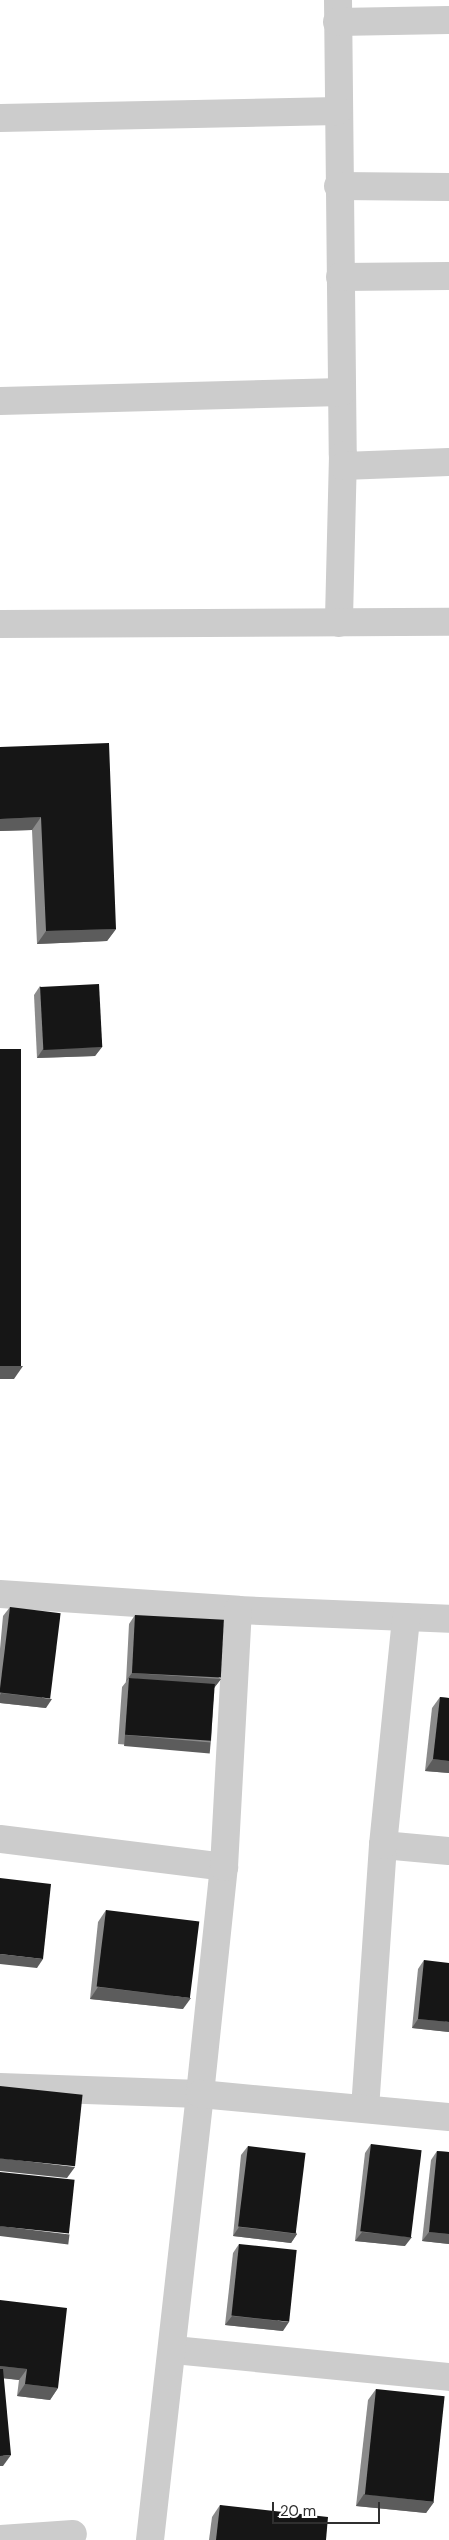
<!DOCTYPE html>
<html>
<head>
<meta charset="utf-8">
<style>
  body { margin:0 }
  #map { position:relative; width:449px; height:2540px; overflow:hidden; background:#fff; font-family:"DM Sans",sans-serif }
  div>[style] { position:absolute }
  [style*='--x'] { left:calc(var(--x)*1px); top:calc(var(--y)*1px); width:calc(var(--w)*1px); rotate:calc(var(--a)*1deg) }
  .street>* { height:28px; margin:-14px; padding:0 14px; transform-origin:14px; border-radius:14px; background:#ccc }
  .wall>* { inset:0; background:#8a8a8a }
  .shaded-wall>* { inset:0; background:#5c5c5c; transform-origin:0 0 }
  .building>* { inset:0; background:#161616; transform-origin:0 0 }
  span { translate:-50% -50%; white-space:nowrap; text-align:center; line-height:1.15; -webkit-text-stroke:5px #fff; paint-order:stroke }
  .scale { position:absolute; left:272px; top:2502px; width:108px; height:22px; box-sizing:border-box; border:2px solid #2f2f2f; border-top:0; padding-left:6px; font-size:15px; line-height:18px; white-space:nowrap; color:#2f2f2f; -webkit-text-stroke:4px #fff; paint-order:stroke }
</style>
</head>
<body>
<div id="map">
  <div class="street">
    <i style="--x:338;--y:0;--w:455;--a:89.4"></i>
    <i style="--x:343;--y:455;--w:168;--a:91.4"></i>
    <i style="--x:337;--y:22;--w:112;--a:-1"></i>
    <i style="--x:0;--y:118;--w:338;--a:-1.2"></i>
    <i style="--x:338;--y:186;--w:111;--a:0.5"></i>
    <i style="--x:340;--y:277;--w:109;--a:-0.5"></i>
    <i style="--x:0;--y:401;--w:342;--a:-1.5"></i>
    <i style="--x:343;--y:466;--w:106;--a:-2.2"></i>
    <i style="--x:0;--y:624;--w:449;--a:-0.3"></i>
    <i style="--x:0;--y:1594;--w:239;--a:3.8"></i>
    <i style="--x:238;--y:1610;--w:211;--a:2.4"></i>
    <i style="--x:0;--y:1839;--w:226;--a:7.1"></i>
    <i style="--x:383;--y:1845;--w:66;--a:5.2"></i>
    <i style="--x:0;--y:2087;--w:200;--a:2"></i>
    <i style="--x:200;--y:2094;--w:228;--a:-84"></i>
    <i style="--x:224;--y:1867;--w:257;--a:-86.9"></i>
    <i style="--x:365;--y:2109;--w:265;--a:-86.1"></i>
    <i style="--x:383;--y:1845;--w:229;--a:-84.2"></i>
    <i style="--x:174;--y:2350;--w:276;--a:5.6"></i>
    <i style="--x:0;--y:2539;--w:73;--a:-3.9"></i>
    <i style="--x:150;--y:2540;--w:449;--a:-83.6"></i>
    <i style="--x:200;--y:2094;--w:250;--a:5.3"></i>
  </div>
  <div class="wall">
    <i style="clip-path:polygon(0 747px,116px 929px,107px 941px,37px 944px,32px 830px,0 831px)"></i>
    <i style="clip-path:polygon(40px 986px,102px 1047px,95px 1056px,37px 1058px,34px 995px)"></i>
    <i style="clip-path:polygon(10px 1607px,46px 1708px,0 1703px,0 1649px,3px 1616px)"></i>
    <i style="clip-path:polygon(135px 1615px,221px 1679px,214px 1688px,211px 1742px,204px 1751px,118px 1744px,122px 1687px,126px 1682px,129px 1624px)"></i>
    <i style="clip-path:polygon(440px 1697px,449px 1698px,449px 1773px,425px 1771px,432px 1708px)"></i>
    <i style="clip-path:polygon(106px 1910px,183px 2009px,90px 1999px,98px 1922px)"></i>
    <i style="clip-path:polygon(424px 1960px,449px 2032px,412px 2028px,418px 1969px)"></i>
    <i style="clip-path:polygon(371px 2144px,405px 2246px,355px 2241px,365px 2153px)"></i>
    <i style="clip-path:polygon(248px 2146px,297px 2234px,291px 2243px,233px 2236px,241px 2155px)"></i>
    <i style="clip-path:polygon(437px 2151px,449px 2152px,449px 2244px,422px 2241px,431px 2160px)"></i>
    <i style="clip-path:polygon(239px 2244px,283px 2331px,225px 2325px,233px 2253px)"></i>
    <i style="clip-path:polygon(0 2300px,58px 2388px,50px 2400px,17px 2396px,19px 2380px,4px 2378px,3px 2466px,0 2466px)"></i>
    <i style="clip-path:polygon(376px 2389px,434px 2502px,426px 2513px,356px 2506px,368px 2400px)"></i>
    <i style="clip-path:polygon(220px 2505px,326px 2540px,209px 2540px,212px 2517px)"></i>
  </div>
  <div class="shaded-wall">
    <i style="clip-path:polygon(41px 817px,32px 830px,0 831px,0 819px)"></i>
    <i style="clip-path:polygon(116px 929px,107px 941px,37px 944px,46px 931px)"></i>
    <i style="clip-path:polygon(102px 1047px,95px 1056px,37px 1058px,43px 1049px)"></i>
    <i style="clip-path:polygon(0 1366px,23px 1366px,14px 1379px,0 1379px)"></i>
    <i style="clip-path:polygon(132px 1673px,221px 1679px,214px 1688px,129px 1678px,125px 1682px)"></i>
    <i style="clip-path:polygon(1px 1693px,52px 1699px,46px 1708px,0 1703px,0 1695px)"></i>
    <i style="left:125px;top:1735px;width:86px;height:11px;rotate:5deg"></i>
    <i style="clip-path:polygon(433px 1759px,449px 1761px,449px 1773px,425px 1771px)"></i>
    <i style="clip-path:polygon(0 1954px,43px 1959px,37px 1968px,0 1964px)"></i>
    <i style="clip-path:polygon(98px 1987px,191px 1998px,183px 2009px,90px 1999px)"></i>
    <i style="clip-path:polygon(418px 2019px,449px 2022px,449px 2032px,412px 2028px)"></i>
    <i style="clip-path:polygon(0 2158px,75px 2167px,67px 2178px,0 2171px)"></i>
    <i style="left:0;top:2226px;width:70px;height:10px;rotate:7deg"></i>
    <i style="clip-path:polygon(239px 2227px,297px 2234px,291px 2243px,233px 2236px)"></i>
    <i style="clip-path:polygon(362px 2232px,412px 2237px,405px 2246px,355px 2241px)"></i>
    <i style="clip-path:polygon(429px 2232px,449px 2234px,449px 2244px,422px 2241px)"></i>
    <i style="clip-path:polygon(232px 2316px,289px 2322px,283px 2331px,225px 2325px)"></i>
    <i style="clip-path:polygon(0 2366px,27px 2369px,19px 2380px,0 2378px)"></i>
    <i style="clip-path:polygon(25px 2384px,58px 2388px,50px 2400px,17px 2396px)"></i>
    <i style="clip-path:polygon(11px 2455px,3px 2466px,0 2466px,0 2456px)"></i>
    <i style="clip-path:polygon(364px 2494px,434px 2502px,426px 2513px,356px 2506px)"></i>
  </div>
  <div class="building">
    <i style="clip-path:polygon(109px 743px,116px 929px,46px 931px,41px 817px,0 819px,0 747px)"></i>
    <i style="left:99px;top:984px;width:63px;height:59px;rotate:87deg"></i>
    <i style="left:0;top:1049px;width:21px;height:317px"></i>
    <i style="left:10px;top:1607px;width:51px;height:86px;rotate:7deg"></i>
    <i style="left:135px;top:1615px;width:89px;height:58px;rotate:3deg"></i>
    <i style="left:129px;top:1678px;width:86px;height:57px;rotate:4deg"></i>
    <i style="clip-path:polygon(440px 1697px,449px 1698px,449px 1761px,433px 1759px)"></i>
    <i style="clip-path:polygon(0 1878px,51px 1884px,43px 1959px,0 1954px)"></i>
    <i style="left:106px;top:1910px;width:94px;height:77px;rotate:7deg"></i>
    <i style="clip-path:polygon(424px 1960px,449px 1963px,449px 2022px,418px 2019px)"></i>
    <i style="left:0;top:2086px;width:83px;height:72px;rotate:6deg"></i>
    <i style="left:371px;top:2144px;width:51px;height:88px;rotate:7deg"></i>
    <i style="left:248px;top:2146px;width:58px;height:81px;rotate:7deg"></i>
    <i style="clip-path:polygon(437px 2151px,449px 2152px,449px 2234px,429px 2232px)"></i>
    <i style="left:0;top:2172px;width:75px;height:54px;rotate:6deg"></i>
    <i style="left:239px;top:2244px;width:58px;height:72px;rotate:6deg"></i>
    <i style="clip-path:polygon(0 2300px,67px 2308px,58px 2388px,25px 2384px,27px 2369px,0 2366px)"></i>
    <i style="clip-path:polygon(0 2369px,3px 2369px,11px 2455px,0 2456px)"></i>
    <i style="left:376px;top:2389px;width:69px;height:106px;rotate:6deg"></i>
    <i style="clip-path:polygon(220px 2505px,328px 2517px,326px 2540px,216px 2540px)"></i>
  </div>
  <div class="scale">20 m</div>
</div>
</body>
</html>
